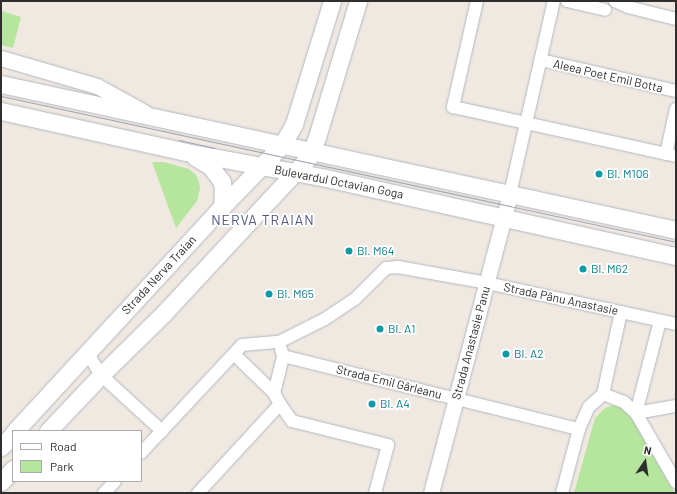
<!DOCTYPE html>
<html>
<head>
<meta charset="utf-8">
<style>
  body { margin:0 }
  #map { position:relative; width:677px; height:494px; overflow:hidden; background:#efe9e1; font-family:Barlow,sans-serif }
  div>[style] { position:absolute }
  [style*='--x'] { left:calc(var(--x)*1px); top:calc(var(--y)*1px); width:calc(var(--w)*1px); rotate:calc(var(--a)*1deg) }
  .green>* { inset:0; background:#b6e59e }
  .roads { filter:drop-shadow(0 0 1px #b4b7c1) drop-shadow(0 0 1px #b4b7c1) }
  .minor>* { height:12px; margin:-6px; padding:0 6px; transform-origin:6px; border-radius:6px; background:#fff }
  .tertiary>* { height:15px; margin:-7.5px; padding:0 7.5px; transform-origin:7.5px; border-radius:7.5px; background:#fff }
  .secondary>* { height:17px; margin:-8.5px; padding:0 8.5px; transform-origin:8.5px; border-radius:8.5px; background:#fff }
  .tram>* { height:1px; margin:-0.5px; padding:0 0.5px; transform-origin:0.5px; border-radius:0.5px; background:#a3a6b8 }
  .dots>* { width:11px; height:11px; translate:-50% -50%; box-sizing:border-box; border:2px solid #fff; border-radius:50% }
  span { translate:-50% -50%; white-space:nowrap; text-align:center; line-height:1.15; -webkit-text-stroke:4px #fff; paint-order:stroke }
  .street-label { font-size:12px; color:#2e2e2e }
  .culture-label { font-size:12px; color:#0d838f }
  .left { translate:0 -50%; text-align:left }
  .quarter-label { font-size:14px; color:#4d5680; letter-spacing:1px }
  .frame { position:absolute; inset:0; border:2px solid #2e2e2e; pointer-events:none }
  .legend { position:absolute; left:12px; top:430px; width:130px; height:52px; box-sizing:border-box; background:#fff; border:1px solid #ababab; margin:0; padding:5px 7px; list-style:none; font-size:12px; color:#2e2e2e }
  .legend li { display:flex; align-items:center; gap:8px; height:20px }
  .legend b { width:20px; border:1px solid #ababab }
  .north { position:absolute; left:625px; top:442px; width:40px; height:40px; -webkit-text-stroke:3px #fff; paint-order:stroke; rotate:13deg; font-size:11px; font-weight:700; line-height:16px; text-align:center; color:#2e2e2e }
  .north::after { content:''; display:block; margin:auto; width:14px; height:18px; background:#2e2e2e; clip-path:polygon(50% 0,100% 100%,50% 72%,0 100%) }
</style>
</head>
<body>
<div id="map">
  <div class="green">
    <i style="clip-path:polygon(1px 11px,21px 17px,13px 48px,1px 45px)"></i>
    <i style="clip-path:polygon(152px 162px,164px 162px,189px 169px,196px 175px,199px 182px,200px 189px,197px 201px,176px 228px)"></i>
    <i style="clip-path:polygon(613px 405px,627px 410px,675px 493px,574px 493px,595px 418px,605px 408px)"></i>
  </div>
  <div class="roads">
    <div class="minor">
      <i style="--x:477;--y:1;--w:109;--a:102.8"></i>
      <i style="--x:453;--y:107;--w:228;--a:12.4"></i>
      <i style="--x:567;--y:1;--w:39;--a:13"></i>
      <i style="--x:615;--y:1;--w:14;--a:25"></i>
      <i style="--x:628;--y:7;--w:49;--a:14"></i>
      <i style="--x:541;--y:60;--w:139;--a:12.9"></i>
      <i style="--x:666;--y:154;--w:46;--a:-77.5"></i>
      <i style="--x:510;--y:194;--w:198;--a:-77.2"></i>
      <i style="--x:87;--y:352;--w:27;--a:59"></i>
      <i style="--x:101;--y:375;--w:83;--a:42.6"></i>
      <i style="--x:234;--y:354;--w:56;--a:44.3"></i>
      <i style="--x:283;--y:356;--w:305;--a:13.9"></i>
      <i style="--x:603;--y:394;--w:84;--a:-77.6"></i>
      <i style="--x:280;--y:404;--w:21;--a:55"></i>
      <i style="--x:292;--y:421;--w:99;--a:14"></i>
      <i style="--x:388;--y:445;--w:50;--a:105.2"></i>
      <i style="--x:636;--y:413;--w:95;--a:-75.4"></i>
      <i style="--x:636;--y:413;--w:41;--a:-9.9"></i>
      <i style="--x:141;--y:453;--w:148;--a:-46.9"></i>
      <i style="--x:242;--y:345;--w:37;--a:-5"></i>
      <i style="--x:279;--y:342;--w:51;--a:-26.6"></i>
      <i style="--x:325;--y:319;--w:36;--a:-34"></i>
      <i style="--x:355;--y:299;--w:44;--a:-45"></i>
      <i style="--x:386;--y:268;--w:12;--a:-5"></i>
      <i style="--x:398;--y:267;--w:90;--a:10.2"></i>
      <i style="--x:487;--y:283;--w:193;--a:12.2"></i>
      <i style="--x:104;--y:493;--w:16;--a:-47"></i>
      <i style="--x:198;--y:493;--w:121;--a:-47.3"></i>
      <i style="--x:280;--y:404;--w:13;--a:-119"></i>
      <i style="--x:274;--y:393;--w:38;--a:-76"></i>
      <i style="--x:283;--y:356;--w:7;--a:-106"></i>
      <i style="--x:562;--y:493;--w:66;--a:-75.1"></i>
      <i style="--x:579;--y:429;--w:24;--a:-66"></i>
      <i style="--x:589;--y:407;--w:19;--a:-43"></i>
      <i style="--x:603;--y:394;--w:22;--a:21"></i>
      <i style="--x:624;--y:402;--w:16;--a:43"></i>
      <i style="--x:636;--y:413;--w:80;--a:59.9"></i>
    </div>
    <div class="tertiary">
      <i style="--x:1;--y:58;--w:100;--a:16.3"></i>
      <i style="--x:97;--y:86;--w:54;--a:29"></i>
      <i style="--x:431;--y:493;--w:309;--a:-75.2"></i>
    </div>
    <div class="secondary">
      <i style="--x:1;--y:84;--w:691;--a:12.2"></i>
      <i style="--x:1;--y:111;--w:189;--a:12.5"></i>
      <i style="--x:186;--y:152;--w:142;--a:10.5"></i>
      <i style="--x:326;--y:178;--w:359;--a:12.6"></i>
      <i style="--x:195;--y:157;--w:17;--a:31"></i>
      <i style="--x:210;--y:166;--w:20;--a:53"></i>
      <i style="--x:222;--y:182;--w:8;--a:83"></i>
      <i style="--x:223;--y:190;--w:17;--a:93"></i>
      <i style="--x:15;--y:431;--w:297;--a:-47.3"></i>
      <i style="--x:216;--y:213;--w:95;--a:-45.9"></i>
      <i style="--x:282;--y:145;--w:24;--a:-60"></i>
      <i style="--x:294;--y:124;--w:129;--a:-72.8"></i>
      <i style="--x:48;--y:431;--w:77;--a:-46.6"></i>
      <i style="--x:101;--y:375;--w:88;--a:-44.5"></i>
      <i style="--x:164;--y:313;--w:213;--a:-47.1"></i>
      <i style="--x:309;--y:157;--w:22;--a:-68"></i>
      <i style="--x:317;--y:137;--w:142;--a:-73.2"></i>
      <i style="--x:1;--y:447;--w:18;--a:-47"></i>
      <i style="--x:1;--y:482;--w:18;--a:-47"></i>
    </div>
  </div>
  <div class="tram">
    <i style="--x:1;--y:96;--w:691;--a:12.2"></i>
    <i style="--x:179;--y:140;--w:36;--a:13"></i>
  </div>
  <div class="dots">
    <i style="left:599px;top:174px;background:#0f9aa8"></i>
    <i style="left:349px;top:251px;background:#0f9aa8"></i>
    <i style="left:583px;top:269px;background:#0f9aa8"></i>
    <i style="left:269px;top:294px;background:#0f9aa8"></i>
    <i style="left:380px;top:329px;background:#0f9aa8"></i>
    <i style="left:506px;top:354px;background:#0f9aa8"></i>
    <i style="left:372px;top:404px;background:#0f9aa8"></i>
  </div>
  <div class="street-label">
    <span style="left:608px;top:76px;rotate:13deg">Aleea Poet Emil Botta</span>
    <span style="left:339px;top:182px;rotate:11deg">Bulevardul Octavian Goga</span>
    <span style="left:159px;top:275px;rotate:-47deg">Strada Nerva Traian</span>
    <span style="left:561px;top:299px;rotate:12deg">Strada Pânu Anastasie</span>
    <span style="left:471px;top:343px;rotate:-75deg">Strada Anastasie Panu</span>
    <span style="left:389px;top:382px;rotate:14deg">Strada Emil Gârleanu</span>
  </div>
  <div class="culture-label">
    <span class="left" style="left:607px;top:174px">Bl. M106</span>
    <span class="left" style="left:357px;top:251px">Bl. M64</span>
    <span class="left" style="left:591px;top:269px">Bl. M62</span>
    <span class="left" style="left:277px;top:294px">Bl. M65</span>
    <span class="left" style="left:388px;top:329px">Bl. A1</span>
    <span class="left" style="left:514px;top:354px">Bl. A2</span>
    <span class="left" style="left:380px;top:404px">Bl. A4</span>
  </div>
  <div class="quarter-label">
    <span style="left:263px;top:220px">NERVA TRAIAN</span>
  </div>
  <div class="frame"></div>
  <ul class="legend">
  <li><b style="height:5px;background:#fff"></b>Road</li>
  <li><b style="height:11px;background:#b6e59e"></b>Park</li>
  </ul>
  <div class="north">N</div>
</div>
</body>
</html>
